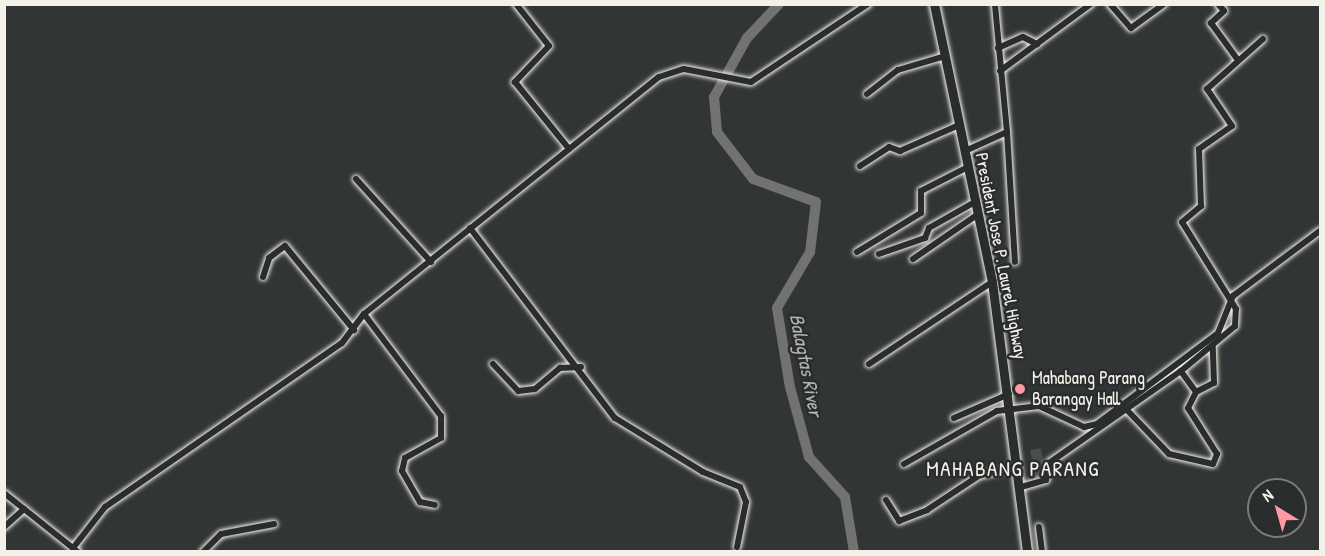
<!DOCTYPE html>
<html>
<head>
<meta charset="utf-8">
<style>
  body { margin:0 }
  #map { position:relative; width:1325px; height:556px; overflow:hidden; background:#323535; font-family:"Patrick Hand",sans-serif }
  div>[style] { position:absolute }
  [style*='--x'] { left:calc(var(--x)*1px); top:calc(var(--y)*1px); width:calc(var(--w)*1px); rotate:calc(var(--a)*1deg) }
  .green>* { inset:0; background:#4b4d4c; transform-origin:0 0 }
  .river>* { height:10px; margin:-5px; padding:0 5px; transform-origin:5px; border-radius:5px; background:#727370 }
  .roads { filter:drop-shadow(0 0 2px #f4f1e8) drop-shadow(0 0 2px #f4f1e8) }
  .minor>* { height:6px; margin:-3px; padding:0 3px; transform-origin:3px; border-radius:3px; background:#2a2d2e }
  .trunk>* { height:9px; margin:-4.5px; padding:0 4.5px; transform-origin:4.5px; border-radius:4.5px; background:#2a2d2e }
  .dots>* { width:16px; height:16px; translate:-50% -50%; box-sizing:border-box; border:3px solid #2a2d2e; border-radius:50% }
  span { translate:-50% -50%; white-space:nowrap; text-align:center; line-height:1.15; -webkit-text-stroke:5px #2a2d2e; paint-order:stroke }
  .street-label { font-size:18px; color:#f4f1e8 }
  .poi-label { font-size:18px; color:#f4f1e8 }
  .left { translate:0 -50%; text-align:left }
  .water-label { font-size:20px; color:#b3b2ac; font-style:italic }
  .quarter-label { font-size:21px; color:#f4f1e8; letter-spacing:1.5px }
  .frame { position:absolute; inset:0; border:6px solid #f4f1e8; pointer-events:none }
  .north { position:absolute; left:1247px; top:478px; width:60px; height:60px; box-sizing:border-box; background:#2a2d2e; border:2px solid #7b7b78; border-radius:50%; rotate:323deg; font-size:16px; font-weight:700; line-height:24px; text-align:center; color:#f4f1e8 }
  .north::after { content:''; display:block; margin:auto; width:21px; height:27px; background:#ff9aa2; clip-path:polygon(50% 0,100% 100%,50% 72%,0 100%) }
</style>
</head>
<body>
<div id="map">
  <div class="green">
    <i style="left:1041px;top:448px;width:28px;height:11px;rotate:80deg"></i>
  </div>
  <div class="river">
    <i style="--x:779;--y:4;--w:47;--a:133.3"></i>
    <i style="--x:747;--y:38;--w:68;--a:119.2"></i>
    <i style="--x:714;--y:97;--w:35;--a:85"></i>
    <i style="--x:717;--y:132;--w:59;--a:52.5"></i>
    <i style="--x:753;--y:179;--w:67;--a:20.1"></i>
    <i style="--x:816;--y:202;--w:50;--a:96.8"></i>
    <i style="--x:810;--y:252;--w:65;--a:120.5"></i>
    <i style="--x:777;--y:308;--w:80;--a:80.7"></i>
    <i style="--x:790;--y:387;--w:73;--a:74.8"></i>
    <i style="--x:809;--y:457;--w:54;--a:48"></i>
    <i style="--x:845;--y:497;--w:56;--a:80.7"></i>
  </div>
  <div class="roads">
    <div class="minor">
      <i style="--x:516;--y:4;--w:53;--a:51.8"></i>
      <i style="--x:549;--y:46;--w:50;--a:133.4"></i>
      <i style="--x:515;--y:82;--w:86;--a:51.1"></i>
      <i style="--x:1110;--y:4;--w:32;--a:49"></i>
      <i style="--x:1131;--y:28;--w:41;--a:-36"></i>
      <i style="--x:1218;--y:4;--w:9;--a:49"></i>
      <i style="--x:1224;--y:11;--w:18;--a:137"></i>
      <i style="--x:1211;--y:23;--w:46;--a:53.9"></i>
      <i style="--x:998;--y:48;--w:27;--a:-24"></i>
      <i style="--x:1023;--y:37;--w:16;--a:27"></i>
      <i style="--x:1000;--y:71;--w:113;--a:-36.4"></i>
      <i style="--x:867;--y:94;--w:39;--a:-38"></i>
      <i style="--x:898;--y:70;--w:49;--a:-16.6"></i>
      <i style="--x:1007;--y:132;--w:130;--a:86.5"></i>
      <i style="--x:965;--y:151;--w:46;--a:-24.3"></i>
      <i style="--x:1007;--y:132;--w:129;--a:-95.4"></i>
      <i style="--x:860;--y:166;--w:35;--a:-33"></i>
      <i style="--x:889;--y:147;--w:12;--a:20"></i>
      <i style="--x:900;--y:151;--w:64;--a:-23.8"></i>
      <i style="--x:356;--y:179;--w:112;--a:47.9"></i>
      <i style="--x:470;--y:228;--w:239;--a:52.7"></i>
      <i style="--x:615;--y:418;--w:103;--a:31.5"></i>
      <i style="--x:703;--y:472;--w:40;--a:22"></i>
      <i style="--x:740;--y:487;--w:16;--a:68"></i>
      <i style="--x:746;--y:502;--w:46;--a:101.3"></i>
      <i style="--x:857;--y:252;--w:75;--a:-31.4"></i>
      <i style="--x:921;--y:213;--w:22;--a:-90"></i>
      <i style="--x:921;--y:191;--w:53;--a:-27.1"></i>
      <i style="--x:879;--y:254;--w:49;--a:-19.2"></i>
      <i style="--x:925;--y:238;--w:11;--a:-68"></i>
      <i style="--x:929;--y:228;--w:53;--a:-29.5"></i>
      <i style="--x:913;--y:259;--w:78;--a:-34.5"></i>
      <i style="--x:263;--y:277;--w:20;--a:-72"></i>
      <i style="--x:269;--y:258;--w:20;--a:-37"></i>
      <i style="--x:285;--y:246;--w:109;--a:50.6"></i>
      <i style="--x:364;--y:314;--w:128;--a:53"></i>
      <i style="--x:441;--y:416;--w:22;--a:90"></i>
      <i style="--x:441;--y:438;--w:41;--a:150.9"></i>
      <i style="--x:405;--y:458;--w:13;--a:103"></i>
      <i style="--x:402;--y:471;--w:36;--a:60"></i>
      <i style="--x:420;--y:502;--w:15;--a:11"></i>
      <i style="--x:493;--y:364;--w:37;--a:47"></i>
      <i style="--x:518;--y:391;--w:17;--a:-7"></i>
      <i style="--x:535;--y:389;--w:33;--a:-40"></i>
      <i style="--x:560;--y:368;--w:21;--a:-3"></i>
      <i style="--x:869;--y:364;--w:148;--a:-33.7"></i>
      <i style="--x:1196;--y:392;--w:20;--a:-27"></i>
      <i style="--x:1214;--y:383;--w:38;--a:-92"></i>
      <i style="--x:1127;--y:410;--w:61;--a:46.3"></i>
      <i style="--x:1169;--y:454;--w:45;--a:12.8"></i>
      <i style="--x:1213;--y:464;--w:11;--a:-68"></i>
      <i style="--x:1217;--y:454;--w:54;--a:-122.2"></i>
      <i style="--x:1188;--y:408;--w:18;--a:-63"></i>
      <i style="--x:1196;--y:392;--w:26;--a:-126"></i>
      <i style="--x:954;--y:418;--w:60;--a:-23.6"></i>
      <i style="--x:904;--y:464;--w:107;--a:-29.7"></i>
      <i style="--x:997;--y:411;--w:42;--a:-6.8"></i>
      <i style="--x:1039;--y:406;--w:50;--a:25"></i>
      <i style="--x:1084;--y:427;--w:13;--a:-13"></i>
      <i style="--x:1097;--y:424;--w:151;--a:-36.9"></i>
      <i style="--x:1218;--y:333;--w:40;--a:-68"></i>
      <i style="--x:1233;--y:296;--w:109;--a:-36.8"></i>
      <i style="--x:1021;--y:487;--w:26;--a:-16"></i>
      <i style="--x:1046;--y:480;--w:17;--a:-80"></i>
      <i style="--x:1049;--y:463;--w:161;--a:-34.9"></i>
      <i style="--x:1181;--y:371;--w:70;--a:-39.8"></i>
      <i style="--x:1235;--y:326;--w:17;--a:-87"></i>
      <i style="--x:1236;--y:309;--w:102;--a:-121.8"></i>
      <i style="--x:1182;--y:222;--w:25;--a:-40"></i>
      <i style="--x:1201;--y:206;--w:57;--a:-92"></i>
      <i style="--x:1199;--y:149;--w:40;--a:-34.9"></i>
      <i style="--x:1232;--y:126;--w:45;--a:-124"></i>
      <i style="--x:1207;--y:89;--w:75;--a:-41.8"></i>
      <i style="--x:4;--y:493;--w:95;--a:38.6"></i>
      <i style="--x:886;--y:500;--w:25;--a:58"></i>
      <i style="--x:899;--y:521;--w:30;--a:-21"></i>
      <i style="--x:927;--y:510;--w:64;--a:-33.4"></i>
      <i style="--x:980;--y:475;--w:39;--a:-12"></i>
      <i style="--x:4;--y:527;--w:27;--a:-42"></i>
      <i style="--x:1039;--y:527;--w:25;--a:83"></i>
      <i style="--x:73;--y:548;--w:52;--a:-52"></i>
      <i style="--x:105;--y:507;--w:288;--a:-34.7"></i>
      <i style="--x:342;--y:343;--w:36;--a:-53"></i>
      <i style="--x:364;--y:314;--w:378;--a:-38.8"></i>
      <i style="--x:659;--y:77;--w:26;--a:-18"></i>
      <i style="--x:684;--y:69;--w:68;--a:11"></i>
      <i style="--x:751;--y:82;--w:141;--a:-33.7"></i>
      <i style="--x:203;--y:552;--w:25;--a:-45"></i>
      <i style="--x:221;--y:534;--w:54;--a:-10.7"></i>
    </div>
    <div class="trunk">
      <i style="--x:934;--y:4;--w:284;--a:78.2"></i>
      <i style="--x:992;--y:282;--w:272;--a:82.6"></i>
    </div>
  </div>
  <div class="dots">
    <i style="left:1020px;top:389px;background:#ff9aa2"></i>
  </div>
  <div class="street-label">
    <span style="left:1001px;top:256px;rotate:79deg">President Jose P. Laurel Highway</span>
  </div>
  <div class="poi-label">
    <span class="left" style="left:1032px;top:389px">Mahabang Parang<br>Barangay Hall</span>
  </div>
  <div class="water-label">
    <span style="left:807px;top:365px;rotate:79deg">Balagtas River</span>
  </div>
  <div class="quarter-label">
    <span style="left:1013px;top:469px">MAHABANG PARANG</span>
  </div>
  <div class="frame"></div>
  <div class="north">N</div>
</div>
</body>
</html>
